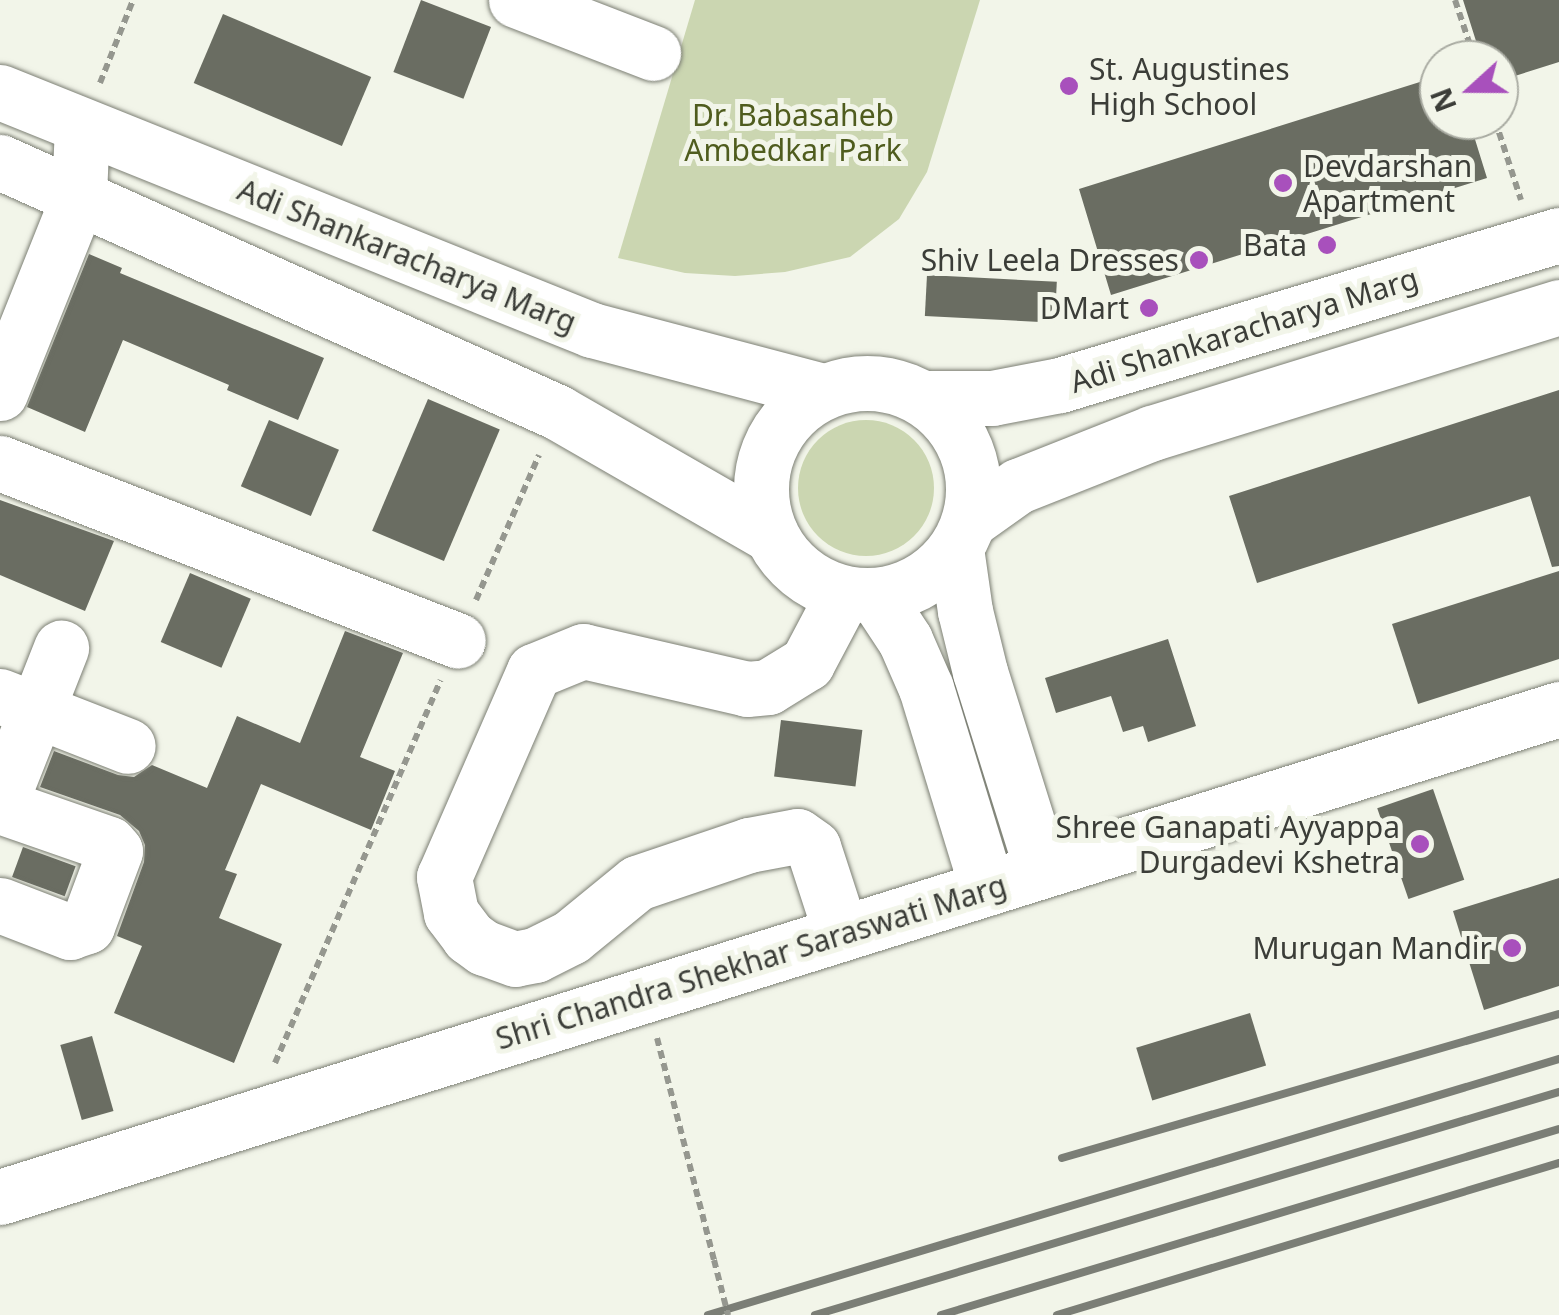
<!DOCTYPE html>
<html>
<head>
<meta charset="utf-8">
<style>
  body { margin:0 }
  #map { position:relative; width:1559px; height:1315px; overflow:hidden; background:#f2f5e9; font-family:"Noto Sans",sans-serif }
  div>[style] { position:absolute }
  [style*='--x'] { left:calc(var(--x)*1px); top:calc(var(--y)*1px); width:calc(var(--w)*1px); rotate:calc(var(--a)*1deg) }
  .green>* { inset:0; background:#cbd6b1 }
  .round { border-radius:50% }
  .building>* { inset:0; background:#6a6d62; transform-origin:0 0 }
  .path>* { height:6px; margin-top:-3px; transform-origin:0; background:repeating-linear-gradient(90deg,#95978f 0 8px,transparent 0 13px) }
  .roads { filter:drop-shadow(0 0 2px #7c7f74) drop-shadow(0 0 2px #7c7f74) }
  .minor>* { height:55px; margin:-27.5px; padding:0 27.5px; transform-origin:27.5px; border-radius:27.5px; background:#fff }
  .major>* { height:55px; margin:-27.5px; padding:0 27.5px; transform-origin:27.5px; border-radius:27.5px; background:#fff }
  .major>.ring { margin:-27.5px; padding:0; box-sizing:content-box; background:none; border:55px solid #fff; border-radius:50% }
  .rail>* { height:8px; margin:-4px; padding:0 4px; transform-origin:4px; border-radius:4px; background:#7b7e76 }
  .path-bridge>* { height:6px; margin-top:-3px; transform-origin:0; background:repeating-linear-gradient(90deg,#95978f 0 8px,transparent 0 13px) }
  .dots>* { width:28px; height:28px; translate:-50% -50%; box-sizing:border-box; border:5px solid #f2f5e9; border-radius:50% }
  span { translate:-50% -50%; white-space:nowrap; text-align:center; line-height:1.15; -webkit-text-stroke:10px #f2f5e9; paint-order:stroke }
  .poi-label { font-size:30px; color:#3b3d38 }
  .left { translate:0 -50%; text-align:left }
  .right { translate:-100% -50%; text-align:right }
  .park-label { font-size:30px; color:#4f5c1e }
  .street-label { font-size:30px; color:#3b3d38 }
  .north { position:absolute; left:1419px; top:40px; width:100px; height:100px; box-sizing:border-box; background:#f2f5e9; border:2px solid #a9aba2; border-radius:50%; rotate:249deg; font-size:28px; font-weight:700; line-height:40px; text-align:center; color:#3b3d38 }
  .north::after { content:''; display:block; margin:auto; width:35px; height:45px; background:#a850bc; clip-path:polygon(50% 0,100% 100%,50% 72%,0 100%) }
</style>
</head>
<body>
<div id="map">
  <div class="green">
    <i style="clip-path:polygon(695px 0,980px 0,927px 172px,899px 219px,850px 257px,785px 272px,735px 276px,685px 273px,618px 258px)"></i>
    <i class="round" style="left:798px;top:420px;width:136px;height:136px"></i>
  </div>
  <div class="building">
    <i style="left:421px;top:0;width:75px;height:77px;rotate:21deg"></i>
    <i style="clip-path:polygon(1463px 0,1559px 0,1559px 62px,1499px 81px,1499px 60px,1482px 60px)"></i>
    <i style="left:223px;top:14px;width:161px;height:75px;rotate:23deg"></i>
    <i style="clip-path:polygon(1439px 76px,1439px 120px,1469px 120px,1487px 178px,1111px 295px,1079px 189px)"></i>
    <i style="clip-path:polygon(89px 254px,122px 268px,120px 273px,324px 358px,298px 420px,227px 390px,229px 385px,123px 340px,85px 432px,27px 407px)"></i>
    <i style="left:927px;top:275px;width:130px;height:41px;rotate:3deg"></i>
    <i style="clip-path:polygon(1559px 390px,1559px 566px,1552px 567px,1530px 496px,1257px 583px,1229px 496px)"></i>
    <i style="left:428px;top:399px;width:78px;height:143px;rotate:23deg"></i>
    <i style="left:269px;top:420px;width:76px;height:72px;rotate:23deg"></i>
    <i style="clip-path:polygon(0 500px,114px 541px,85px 611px,0 575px)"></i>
    <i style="clip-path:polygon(1559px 571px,1559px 659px,1418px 704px,1392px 624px)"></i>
    <i style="left:190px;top:573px;width:66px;height:75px;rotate:23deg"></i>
    <i style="clip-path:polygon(345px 631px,403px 653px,360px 757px,395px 771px,371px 830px,261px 784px,225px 870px,237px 874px,219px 918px,282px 944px,234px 1063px,114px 1013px,142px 946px,117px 936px,144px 862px,145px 845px,139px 831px,120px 815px,40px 787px,54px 751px,118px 775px,134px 777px,152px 765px,207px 788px,237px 716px,300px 743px)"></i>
    <i style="clip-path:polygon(1168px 639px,1196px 726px,1148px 742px,1143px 726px,1123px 732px,1111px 696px,1056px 713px,1045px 678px)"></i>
    <i style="left:781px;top:720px;width:82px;height:57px;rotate:7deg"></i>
    <i style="left:1433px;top:789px;width:96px;height:59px;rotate:71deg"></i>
    <i style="left:23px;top:847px;width:56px;height:32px;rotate:20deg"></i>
    <i style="clip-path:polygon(1559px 878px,1559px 986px,1484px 1010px,1453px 911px)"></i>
    <i style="left:1250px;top:1013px;width:55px;height:119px;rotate:73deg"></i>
    <i style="left:92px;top:1036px;width:78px;height:33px;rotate:74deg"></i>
  </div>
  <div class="path">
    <i style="--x:1455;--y:0;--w:63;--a:71.6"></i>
    <i style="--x:100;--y:83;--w:89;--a:-68.3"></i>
    <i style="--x:1495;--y:120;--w:84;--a:72"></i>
    <i style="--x:476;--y:600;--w:158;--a:-66.5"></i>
    <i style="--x:657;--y:1038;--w:229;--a:75.6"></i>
    <i style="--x:275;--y:1063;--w:417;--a:-66.6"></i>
  </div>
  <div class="roads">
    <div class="minor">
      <i style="--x:516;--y:0;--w:147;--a:21.1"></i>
      <i style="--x:0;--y:393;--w:213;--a:-68.2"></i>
      <i style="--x:79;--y:195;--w:69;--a:-87.5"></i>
      <i style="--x:0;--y:463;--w:491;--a:21.2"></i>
      <i style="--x:956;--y:548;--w:64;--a:81.9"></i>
      <i style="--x:965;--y:611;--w:63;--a:76.2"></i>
      <i style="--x:980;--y:672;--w:207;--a:72.6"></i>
      <i style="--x:876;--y:596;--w:53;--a:56.6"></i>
      <i style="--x:905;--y:640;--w:52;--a:66.4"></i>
      <i style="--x:926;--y:688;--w:209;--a:73"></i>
      <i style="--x:0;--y:696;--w:137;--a:21.3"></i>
      <i style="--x:0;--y:803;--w:167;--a:-68.5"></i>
      <i style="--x:0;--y:806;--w:115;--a:19.2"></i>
      <i style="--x:109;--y:844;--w:9;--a:49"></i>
      <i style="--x:115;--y:851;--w:80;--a:110.5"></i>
      <i style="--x:87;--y:926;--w:18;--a:161"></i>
      <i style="--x:70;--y:932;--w:75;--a:-158.9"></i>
      <i style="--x:841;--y:933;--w:90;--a:-108"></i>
      <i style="--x:813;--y:847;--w:19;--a:-145"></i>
      <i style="--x:797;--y:836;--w:49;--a:169.4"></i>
      <i style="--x:749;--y:845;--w:118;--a:161.3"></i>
      <i style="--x:637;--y:883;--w:85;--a:140.7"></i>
      <i style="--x:571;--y:937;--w:40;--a:153.4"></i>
      <i style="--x:535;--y:955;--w:20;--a:169"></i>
      <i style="--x:515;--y:959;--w:33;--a:-160"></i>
      <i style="--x:484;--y:948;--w:19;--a:-144"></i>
      <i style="--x:469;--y:937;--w:30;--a:-127"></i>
      <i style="--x:451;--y:913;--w:37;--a:-101"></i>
      <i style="--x:444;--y:877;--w:225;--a:-66.4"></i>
      <i style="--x:534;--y:671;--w:53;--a:-22.2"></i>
      <i style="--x:583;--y:651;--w:168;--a:13"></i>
      <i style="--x:747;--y:689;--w:21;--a:-5"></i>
      <i style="--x:768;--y:687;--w:46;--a:-31.6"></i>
      <i style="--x:807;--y:663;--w:79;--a:-62.1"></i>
      <i style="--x:0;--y:1197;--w:1634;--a:-17.38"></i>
    </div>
    <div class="major">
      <i style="--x:0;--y:92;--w:638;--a:21.9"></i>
      <i style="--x:592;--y:330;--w:239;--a:14.8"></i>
      <i style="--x:0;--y:162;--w:611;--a:24.17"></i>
      <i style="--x:557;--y:412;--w:247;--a:29.9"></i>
      <i class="ring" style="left:761px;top:383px;width:157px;height:157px"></i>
      <i style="--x:924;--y:398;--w:68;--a:0"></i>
      <i style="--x:992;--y:398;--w:69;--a:-10.8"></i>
      <i style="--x:1060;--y:385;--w:521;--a:-16.73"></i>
      <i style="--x:970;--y:520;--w:59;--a:-35.3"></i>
      <i style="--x:1018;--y:486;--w:144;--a:-21.6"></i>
      <i style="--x:1152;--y:433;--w:426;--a:-17.2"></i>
    </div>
  </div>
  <div class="rail">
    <i style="--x:1062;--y:1158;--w:517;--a:-16.16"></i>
    <i style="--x:708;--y:1315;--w:889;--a:-16.74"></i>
    <i style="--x:815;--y:1315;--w:777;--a:-16.69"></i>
    <i style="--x:941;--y:1315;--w:645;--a:-16.75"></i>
    <i style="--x:1057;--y:1315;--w:525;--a:-16.85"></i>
  </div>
  <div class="path-bridge">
    <i style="--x:714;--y:1260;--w:57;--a:75.7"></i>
  </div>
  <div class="dots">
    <i style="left:1069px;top:86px;background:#a850bc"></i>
    <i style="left:1283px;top:183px;background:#a850bc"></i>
    <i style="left:1327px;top:245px;background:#a850bc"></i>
    <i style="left:1199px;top:260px;background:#a850bc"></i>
    <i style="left:1149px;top:308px;background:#a850bc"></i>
    <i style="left:1420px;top:844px;background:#a850bc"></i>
    <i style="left:1512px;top:948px;background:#a850bc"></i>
  </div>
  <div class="poi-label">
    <span class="left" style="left:1089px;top:86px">St. Augustines<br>High School</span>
    <span class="left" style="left:1303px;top:183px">Devdarshan<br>Apartment</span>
    <span class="right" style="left:1307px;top:245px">Bata</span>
    <span class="right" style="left:1179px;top:260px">Shiv Leela Dresses</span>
    <span class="right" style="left:1129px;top:308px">DMart</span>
    <span class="right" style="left:1400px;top:844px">Shree Ganapati Ayyappa<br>Durgadevi Kshetra</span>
    <span class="right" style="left:1492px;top:948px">Murugan Mandir</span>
  </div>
  <div class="park-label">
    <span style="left:793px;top:132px">Dr. Babasaheb<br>Ambedkar Park</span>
  </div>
  <div class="street-label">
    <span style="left:407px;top:256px;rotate:22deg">Adi Shankaracharya Marg</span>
    <span style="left:1244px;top:330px;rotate:-17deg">Adi Shankaracharya Marg</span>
    <span style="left:751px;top:962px;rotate:-17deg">Shri Chandra Shekhar Saraswati Marg</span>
  </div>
  <div class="north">N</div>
</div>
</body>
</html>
